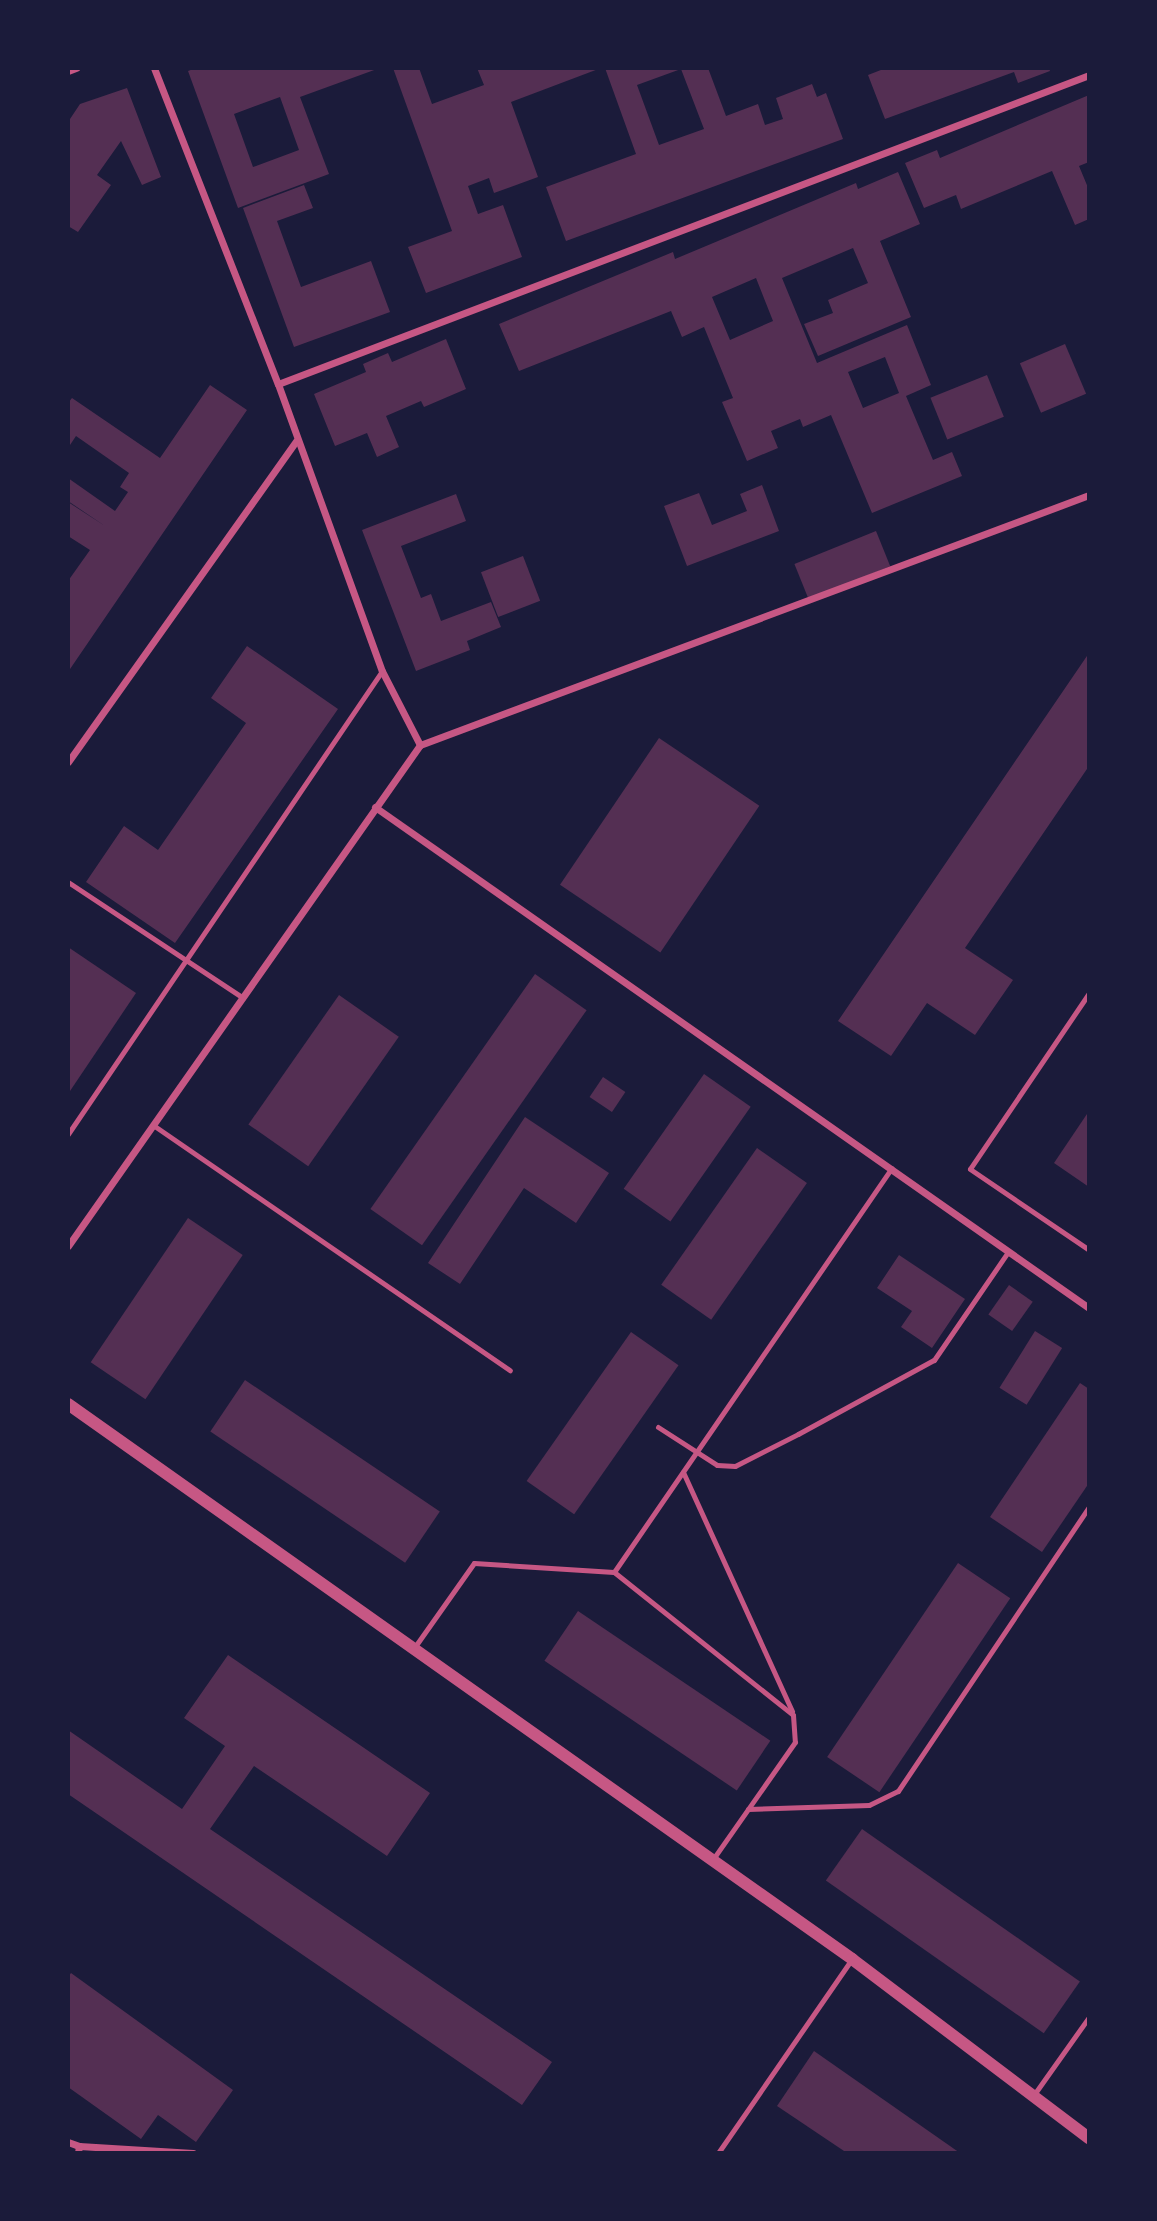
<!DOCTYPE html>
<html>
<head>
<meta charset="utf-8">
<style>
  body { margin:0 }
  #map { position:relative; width:1157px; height:2221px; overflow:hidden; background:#1b1b3a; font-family:Lato,sans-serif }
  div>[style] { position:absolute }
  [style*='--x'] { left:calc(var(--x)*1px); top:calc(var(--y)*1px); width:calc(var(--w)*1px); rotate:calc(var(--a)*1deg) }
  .building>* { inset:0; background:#542f53; transform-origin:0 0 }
  .service>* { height:5px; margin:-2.5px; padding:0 2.5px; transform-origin:2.5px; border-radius:2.5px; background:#c65784 }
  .minor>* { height:7px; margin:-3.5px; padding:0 3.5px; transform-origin:3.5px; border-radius:3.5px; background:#c65784 }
  .tertiary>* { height:12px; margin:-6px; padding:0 6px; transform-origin:6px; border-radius:6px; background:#c65784 }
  span { translate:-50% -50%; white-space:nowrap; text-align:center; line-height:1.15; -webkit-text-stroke:6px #1b1b3a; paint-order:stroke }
  .frame { position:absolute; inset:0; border:70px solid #1b1b3a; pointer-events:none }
</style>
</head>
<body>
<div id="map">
  <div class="building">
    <i style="clip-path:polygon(evenodd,196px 68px,377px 68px,377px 69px,300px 97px,329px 174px,238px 208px,188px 71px,196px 68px,280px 97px,299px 150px,253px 167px,234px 114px,280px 97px)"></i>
    <i style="clip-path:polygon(393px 68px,419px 68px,432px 104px,484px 85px,477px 68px,601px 68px,511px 102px,538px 177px,494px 193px,489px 178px,468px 186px,478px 214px,503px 205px,522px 257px,426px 293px,408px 247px,452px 231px)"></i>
    <i style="clip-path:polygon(evenodd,605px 68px,708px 68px,726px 116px,758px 104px,765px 125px,783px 119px,776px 98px,812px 84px,817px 97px,826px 93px,843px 139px,566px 241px,546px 187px,636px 154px,605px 68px,681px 69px,704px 129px,659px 145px,637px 85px,681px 69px)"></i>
    <i style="clip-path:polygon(886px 68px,1049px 68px,1050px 71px,1018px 83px,1014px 72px,885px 119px,868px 75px)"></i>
    <i style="clip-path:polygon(127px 88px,161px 177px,142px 185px,121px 141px,97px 175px,111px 185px,78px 232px,68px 226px,68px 122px,80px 104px)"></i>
    <i style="clip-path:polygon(1089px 95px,1089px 162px,1079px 166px,1089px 190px,1089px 219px,1075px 225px,1052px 171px,961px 209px,956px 195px,924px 208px,905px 163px,937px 150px,940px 158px)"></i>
    <i style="clip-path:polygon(evenodd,898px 172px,920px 224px,880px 241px,911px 317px,818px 356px,804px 324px,833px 313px,828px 300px,868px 283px,853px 248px,782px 278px,817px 363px,907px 325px,931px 385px,906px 396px,933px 460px,952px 452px,962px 476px,872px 513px,831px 415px,803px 427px,800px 419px,771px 431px,778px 448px,747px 461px,722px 402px,733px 398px,704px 327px,682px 337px,671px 311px,519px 371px,499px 324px,673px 252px,675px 259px,856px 183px,858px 189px,898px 172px,756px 278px,773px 321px,730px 340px,712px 297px,756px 278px,898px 172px,885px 357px,899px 393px,863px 408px,848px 372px,885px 357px)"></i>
    <i style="clip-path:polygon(304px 185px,313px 208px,277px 221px,301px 287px,371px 261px,390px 312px,294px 347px,243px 208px)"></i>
    <i style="clip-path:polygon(446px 339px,466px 389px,424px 407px,421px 401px,386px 416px,399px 447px,377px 457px,367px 433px,335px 446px,314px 394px,366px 372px,363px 364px,388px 353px,392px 362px)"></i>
    <i style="left:1065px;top:344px;width:54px;height:49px;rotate:67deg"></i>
    <i style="left:987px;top:375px;width:45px;height:61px;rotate:68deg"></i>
    <i style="clip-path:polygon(210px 385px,247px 410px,68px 672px,68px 581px,90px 550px,68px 536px,68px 502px,105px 526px,68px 501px,68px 478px,115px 511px,128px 492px,120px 487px,129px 473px,76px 436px,68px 448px,68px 403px,72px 398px,160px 458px)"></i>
    <i style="clip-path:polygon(762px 485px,779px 531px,687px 566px,664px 506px,699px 493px,712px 525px,747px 511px,740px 494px)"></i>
    <i style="clip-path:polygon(456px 494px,466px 521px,401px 546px,421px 598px,431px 594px,441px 621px,491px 602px,501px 627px,467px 641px,470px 650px,416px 671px,362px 530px)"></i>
    <i style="left:876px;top:531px;width:38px;height:88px;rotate:68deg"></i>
    <i style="left:523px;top:556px;width:48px;height:45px;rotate:69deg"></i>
    <i style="clip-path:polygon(247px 646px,338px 709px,175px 943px,86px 882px,124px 826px,158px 850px,246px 723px,211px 698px)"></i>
    <i style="clip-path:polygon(1089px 653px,1089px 766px,965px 948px,1013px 980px,975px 1035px,927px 1003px,891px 1056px,838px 1021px)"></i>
    <i style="left:659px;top:738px;width:121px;height:177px;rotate:34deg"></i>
    <i style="clip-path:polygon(68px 947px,136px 993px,68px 1094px)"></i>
    <i style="left:535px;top:974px;width:63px;height:287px;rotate:35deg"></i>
    <i style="left:339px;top:995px;width:73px;height:158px;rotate:35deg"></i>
    <i style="left:704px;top:1074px;width:57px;height:140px;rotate:35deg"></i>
    <i style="left:603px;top:1077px;width:27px;height:24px;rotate:34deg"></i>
    <i style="clip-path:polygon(1089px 1111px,1089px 1187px,1054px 1163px)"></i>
    <i style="clip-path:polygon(525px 1117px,609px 1173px,576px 1223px,524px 1188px,460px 1284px,428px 1263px)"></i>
    <i style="left:757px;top:1148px;width:61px;height:167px;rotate:35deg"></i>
    <i style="left:188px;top:1218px;width:66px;height:174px;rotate:34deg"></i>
    <i style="clip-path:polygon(899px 1255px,965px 1299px,932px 1348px,901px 1327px,912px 1311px,877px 1288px)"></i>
    <i style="left:1009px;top:1285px;width:29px;height:36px;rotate:35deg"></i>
    <i style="left:1035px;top:1331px;width:32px;height:67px;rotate:32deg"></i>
    <i style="left:631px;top:1332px;width:58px;height:182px;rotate:35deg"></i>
    <i style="left:245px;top:1380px;width:235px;height:62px;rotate:34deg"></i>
    <i style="clip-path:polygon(1080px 1383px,1089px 1389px,1089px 1483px,1042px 1552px,990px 1517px)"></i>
    <i style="left:958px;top:1563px;width:63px;height:234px;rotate:34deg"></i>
    <i style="left:578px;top:1611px;width:232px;height:60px;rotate:34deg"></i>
    <i style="clip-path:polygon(228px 1655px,430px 1793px,387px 1856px,254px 1766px,210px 1829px,552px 2062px,522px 2105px,68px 1794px,68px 1730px,182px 1809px,225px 1746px,184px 1718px)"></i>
    <i style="left:862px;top:1829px;width:266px;height:63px;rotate:35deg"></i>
    <i style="clip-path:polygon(71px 1973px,233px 2090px,196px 2142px,158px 2115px,141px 2139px,68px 2087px,68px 1977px)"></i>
    <i style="clip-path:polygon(814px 2051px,960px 2153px,847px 2153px,777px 2106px)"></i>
  </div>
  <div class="service">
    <i style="--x:68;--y:882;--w:210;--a:33.5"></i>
    <i style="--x:1089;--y:993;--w:212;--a:124.1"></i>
    <i style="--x:970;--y:1169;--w:144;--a:34.2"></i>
    <i style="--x:153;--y:1125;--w:433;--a:34.5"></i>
    <i style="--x:68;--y:1134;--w:559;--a:-55.86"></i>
    <i style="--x:658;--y:1427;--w:70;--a:32.8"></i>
    <i style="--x:717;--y:1465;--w:18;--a:3"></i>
    <i style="--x:735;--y:1466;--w:71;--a:-26.9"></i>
    <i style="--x:798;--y:1434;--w:155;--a:-28.6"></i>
    <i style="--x:934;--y:1360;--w:131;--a:-55.6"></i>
    <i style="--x:683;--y:1472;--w:263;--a:65.5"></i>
    <i style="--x:614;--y:1572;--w:490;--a:-55.5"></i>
    <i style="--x:414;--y:1648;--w:104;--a:-54.8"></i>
    <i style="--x:474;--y:1563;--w:140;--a:3.7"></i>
    <i style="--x:614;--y:1572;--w:229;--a:38.6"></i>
    <i style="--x:793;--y:1715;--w:27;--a:86"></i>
    <i style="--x:795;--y:1742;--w:143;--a:125"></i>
    <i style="--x:748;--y:1809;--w:121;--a:-1.9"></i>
    <i style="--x:869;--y:1805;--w:32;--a:-26"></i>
    <i style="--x:898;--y:1791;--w:342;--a:-56.1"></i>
    <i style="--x:1033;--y:2096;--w:97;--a:-54.7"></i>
    <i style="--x:718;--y:2153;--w:236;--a:-55.4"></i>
  </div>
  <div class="minor">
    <i style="--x:154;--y:68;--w:339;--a:68.6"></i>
    <i style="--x:278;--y:384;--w:305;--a:70.1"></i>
    <i style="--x:382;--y:671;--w:83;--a:62.8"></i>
    <i style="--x:68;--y:71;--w:9;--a:-21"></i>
    <i style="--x:278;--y:384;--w:868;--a:-20.86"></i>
    <i style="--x:68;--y:762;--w:394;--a:-54.6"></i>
    <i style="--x:375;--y:807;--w:872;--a:35.06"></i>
    <i style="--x:68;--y:1246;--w:612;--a:-54.91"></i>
    <i style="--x:420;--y:745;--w:714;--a:-20.49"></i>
    <i style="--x:68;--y:2142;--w:12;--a:20"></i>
    <i style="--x:78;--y:2153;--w:7;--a:-82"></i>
    <i style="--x:79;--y:2146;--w:114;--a:3.5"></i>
  </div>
  <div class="tertiary">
    <i style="--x:68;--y:1404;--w:961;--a:35.29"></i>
    <i style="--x:852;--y:1959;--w:297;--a:37.1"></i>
  </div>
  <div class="frame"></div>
</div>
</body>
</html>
